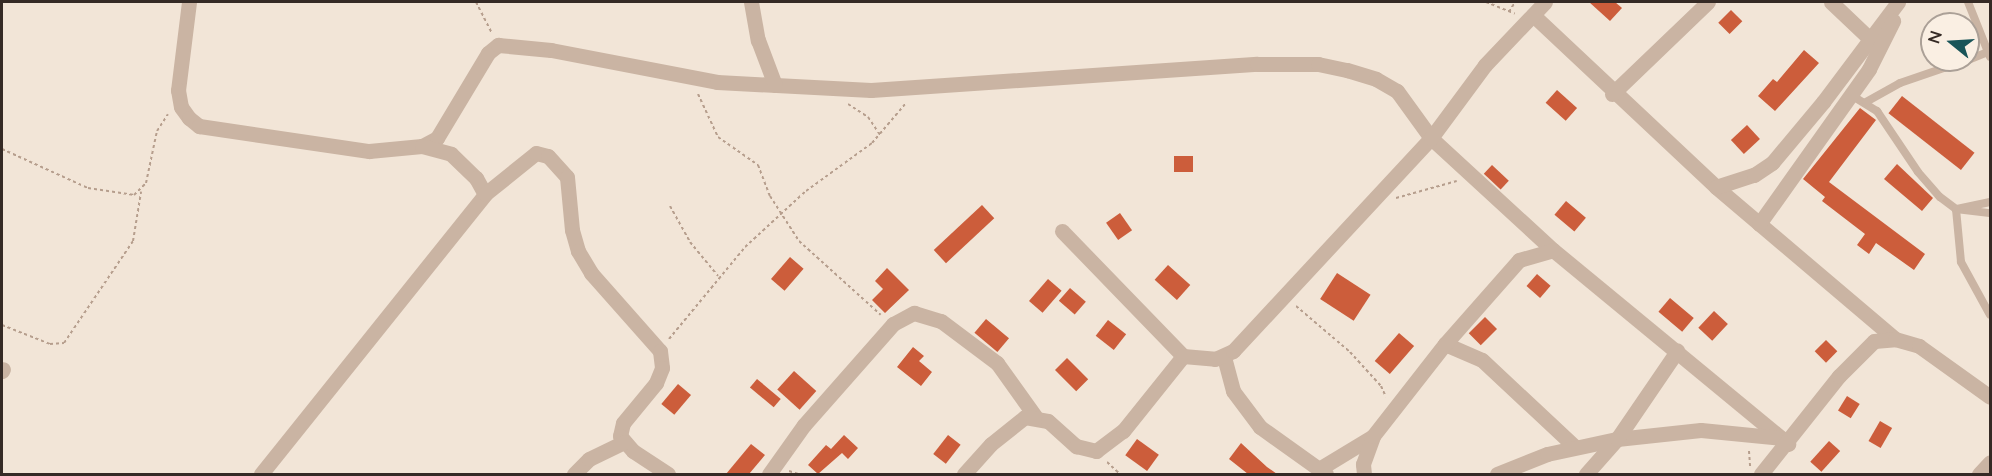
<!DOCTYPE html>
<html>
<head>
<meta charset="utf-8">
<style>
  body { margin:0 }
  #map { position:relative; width:1992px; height:476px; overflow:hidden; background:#f2e5d7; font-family:Lato,sans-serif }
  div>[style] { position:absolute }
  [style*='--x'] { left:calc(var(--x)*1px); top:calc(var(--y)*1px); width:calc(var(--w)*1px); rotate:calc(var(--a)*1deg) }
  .building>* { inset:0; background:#cc5d3b; transform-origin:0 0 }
  .path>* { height:2px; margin-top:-1px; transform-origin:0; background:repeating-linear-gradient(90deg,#b69e8d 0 3px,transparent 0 6px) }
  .service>* { height:8px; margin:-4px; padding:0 4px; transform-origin:4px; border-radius:4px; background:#cab4a3 }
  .minor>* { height:15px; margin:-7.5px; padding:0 7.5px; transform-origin:7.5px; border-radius:7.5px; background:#cab4a3 }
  span { translate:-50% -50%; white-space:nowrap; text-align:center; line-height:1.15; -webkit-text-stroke:5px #faefe3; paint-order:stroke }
  .frame { position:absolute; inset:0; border:3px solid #352a25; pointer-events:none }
  .north { position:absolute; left:1920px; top:12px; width:60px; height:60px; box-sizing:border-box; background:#faefe3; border:2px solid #aba097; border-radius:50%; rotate:288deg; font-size:16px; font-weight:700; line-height:24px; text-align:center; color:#352a25 }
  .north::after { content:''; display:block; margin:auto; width:21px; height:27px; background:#195458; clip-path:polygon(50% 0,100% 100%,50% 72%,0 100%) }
</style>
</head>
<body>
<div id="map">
  <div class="building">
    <i style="clip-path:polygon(1589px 2px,1615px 2px,1622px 8px,1610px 21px)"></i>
    <i style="left:1731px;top:10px;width:16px;height:18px;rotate:45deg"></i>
    <i style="clip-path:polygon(1804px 50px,1819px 63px,1775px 111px,1758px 96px,1773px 79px,1777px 82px)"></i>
    <i style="left:1557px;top:90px;width:27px;height:17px;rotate:42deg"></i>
    <i style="left:1902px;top:96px;width:92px;height:22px;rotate:38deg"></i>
    <i style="clip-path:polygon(1860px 108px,1876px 120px,1829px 182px,1925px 254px,1914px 270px,1876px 243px,1869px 254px,1857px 245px,1865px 234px,1822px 201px,1825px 197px,1803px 179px)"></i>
    <i style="left:1747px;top:125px;width:19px;height:22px;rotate:47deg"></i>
    <i style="left:1174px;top:156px;width:19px;height:16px"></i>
    <i style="clip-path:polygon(1897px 164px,1933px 198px,1922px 211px,1884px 179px)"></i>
    <i style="left:1492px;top:165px;width:23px;height:12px;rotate:43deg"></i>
    <i style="left:1566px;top:201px;width:26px;height:18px;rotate:40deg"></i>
    <i style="left:982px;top:205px;width:18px;height:66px;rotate:47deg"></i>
    <i style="left:1120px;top:213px;width:21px;height:17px;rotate:55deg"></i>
    <i style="left:790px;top:257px;width:18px;height:29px;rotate:41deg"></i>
    <i style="left:1168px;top:265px;width:30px;height:20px;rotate:42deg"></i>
    <i style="clip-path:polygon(887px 268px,909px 290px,885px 313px,872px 300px,883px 289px,875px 281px)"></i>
    <i style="left:1337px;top:273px;width:40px;height:31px;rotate:33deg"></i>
    <i style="left:1537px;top:274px;width:18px;height:16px;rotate:41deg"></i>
    <i style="left:1048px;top:279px;width:18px;height:29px;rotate:41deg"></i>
    <i style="left:1070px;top:288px;width:21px;height:17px;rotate:41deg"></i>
    <i style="left:1670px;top:298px;width:31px;height:18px;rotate:40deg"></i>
    <i style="left:1714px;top:311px;width:19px;height:23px;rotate:43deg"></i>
    <i style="left:1485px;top:317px;width:17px;height:23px;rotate:45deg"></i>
    <i style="left:986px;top:319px;width:30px;height:18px;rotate:40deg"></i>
    <i style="left:1108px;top:320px;width:23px;height:20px;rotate:38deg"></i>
    <i style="left:1399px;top:333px;width:20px;height:37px;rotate:41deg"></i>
    <i style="left:1826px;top:340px;width:16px;height:16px;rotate:45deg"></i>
    <i style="clip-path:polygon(913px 347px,924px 356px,919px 361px,932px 372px,921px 386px,897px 367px)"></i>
    <i style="left:1067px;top:358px;width:30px;height:17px;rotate:45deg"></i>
    <i style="left:794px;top:371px;width:30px;height:25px;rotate:42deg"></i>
    <i style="left:757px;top:379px;width:31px;height:11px;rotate:40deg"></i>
    <i style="left:678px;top:384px;width:17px;height:26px;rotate:40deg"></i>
    <i style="left:1847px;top:396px;width:15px;height:17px;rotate:32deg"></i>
    <i style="left:1880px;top:421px;width:14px;height:23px;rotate:30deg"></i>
    <i style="clip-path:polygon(844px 435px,858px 448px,848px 459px,842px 453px,818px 474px,808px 465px,826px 445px,831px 449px)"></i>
    <i style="left:948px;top:435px;width:16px;height:24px;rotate:38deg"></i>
    <i style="left:1137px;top:439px;width:27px;height:20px;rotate:36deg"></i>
    <i style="left:1829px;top:441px;width:15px;height:28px;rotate:42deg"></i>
    <i style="clip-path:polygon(1241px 443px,1267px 467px,1277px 474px,1248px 474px,1229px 459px)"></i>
    <i style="clip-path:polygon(751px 444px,765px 455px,749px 474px,726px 474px)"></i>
  </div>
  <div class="path">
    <i style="--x:476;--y:2;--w:34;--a:63"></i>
    <i style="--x:1486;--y:2;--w:31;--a:22"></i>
    <i style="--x:1509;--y:12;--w:12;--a:-59"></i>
    <i style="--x:698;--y:94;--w:47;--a:65.1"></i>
    <i style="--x:718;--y:137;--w:49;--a:35"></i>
    <i style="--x:758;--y:165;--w:33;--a:69"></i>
    <i style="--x:770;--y:196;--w:54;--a:57.2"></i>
    <i style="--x:799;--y:241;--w:110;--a:42.1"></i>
    <i style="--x:848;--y:104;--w:24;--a:33"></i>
    <i style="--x:868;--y:117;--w:22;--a:56"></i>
    <i style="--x:2;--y:149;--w:94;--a:24.4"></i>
    <i style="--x:88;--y:188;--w:47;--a:8.7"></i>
    <i style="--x:134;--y:195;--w:17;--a:-45"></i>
    <i style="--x:146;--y:183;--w:53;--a:-78.1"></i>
    <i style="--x:157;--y:131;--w:20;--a:-57"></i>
    <i style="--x:1396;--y:198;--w:63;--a:-15.6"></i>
    <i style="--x:670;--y:206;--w:41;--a:60.9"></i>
    <i style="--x:690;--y:242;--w:44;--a:50.5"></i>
    <i style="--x:1296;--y:306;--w:71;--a:40.4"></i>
    <i style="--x:1350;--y:352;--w:46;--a:47.6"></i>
    <i style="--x:1381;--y:386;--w:12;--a:66"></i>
    <i style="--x:2;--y:325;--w:52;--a:21.6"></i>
    <i style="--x:50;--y:344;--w:14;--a:-4"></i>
    <i style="--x:64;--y:343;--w:123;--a:-55.9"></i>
    <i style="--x:133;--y:241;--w:50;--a:-80.7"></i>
    <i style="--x:669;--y:339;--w:119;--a:-50.4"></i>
    <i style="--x:745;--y:247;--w:83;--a:-42.6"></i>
    <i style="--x:806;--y:191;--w:82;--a:-36"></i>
    <i style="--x:872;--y:143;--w:52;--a:-49.6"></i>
    <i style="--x:1749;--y:451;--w:15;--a:86"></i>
    <i style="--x:1107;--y:462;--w:18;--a:43"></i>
    <i style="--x:789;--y:471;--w:9;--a:18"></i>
  </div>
  <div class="service">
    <i style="--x:1968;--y:2;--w:59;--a:68.2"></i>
    <i style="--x:1968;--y:60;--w:22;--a:-22"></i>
    <i style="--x:1851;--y:95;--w:31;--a:32"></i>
    <i style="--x:1877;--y:111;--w:73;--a:56.1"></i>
    <i style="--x:1918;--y:172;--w:33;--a:49"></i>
    <i style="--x:1940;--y:197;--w:20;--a:37"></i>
    <i style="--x:1956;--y:209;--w:34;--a:7"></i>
    <i style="--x:1866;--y:102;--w:39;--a:-29"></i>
    <i style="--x:1900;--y:83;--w:71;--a:-18.9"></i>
    <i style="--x:1990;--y:202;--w:35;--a:168"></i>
    <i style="--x:1956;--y:209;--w:53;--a:84.6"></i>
    <i style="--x:1961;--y:262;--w:60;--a:61.3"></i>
  </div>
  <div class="minor">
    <i style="--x:189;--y:2;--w:89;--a:97.1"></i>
    <i style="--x:178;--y:90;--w:17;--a:80"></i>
    <i style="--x:181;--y:107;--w:14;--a:54"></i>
    <i style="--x:189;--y:118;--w:13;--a:39"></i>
    <i style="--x:199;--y:126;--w:172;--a:8.4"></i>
    <i style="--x:369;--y:151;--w:53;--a:-5.4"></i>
    <i style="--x:422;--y:146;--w:17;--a:-28"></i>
    <i style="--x:437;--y:138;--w:99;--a:-59"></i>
    <i style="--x:488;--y:53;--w:13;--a:-39"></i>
    <i style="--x:498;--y:45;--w:53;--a:5.4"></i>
    <i style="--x:551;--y:50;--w:169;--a:10.9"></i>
    <i style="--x:717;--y:82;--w:154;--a:3"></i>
    <i style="--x:871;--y:90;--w:387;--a:-3.9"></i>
    <i style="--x:1257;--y:64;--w:61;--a:0"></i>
    <i style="--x:1318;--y:64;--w:30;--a:12"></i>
    <i style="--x:1347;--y:70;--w:30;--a:17"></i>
    <i style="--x:1376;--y:79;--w:24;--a:30"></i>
    <i style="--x:1397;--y:91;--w:58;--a:54.1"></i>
    <i style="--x:1431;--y:138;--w:166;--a:42.6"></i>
    <i style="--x:1553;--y:250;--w:305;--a:39.5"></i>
    <i style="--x:751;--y:2;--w:39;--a:80"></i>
    <i style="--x:758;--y:40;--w:48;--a:69.3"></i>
    <i style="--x:1831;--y:2;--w:55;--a:43.5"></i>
    <i style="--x:1533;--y:15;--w:251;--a:43.2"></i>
    <i style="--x:1716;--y:187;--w:235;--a:40.3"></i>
    <i style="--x:1612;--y:94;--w:133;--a:-43.8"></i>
    <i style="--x:422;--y:146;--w:30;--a:15"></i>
    <i style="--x:451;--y:154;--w:35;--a:44"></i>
    <i style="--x:476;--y:178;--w:18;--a:61"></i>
    <i style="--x:1716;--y:187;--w:40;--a:-18"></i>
    <i style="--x:1754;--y:175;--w:22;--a:-34"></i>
    <i style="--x:1772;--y:163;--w:80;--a:-50.1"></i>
    <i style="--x:1823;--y:102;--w:125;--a:-53.1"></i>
    <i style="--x:1759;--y:224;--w:190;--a:-54.6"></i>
    <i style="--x:1869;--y:69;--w:54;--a:-63.4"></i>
    <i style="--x:1062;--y:231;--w:174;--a:45.9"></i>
    <i style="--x:1445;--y:344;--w:40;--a:23.4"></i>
    <i style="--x:1482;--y:360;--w:126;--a:43.1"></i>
    <i style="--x:1224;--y:357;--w:35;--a:75"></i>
    <i style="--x:1233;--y:391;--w:45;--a:53.1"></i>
    <i style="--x:1260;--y:427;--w:81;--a:35.5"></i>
    <i style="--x:2;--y:371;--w:2;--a:-63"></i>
    <i style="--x:1319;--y:469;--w:60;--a:-31.3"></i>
    <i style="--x:261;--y:474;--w:359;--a:-51.3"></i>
    <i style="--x:485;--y:194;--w:65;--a:-38.8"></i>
    <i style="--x:536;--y:153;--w:12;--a:14"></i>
    <i style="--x:548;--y:156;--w:28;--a:48"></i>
    <i style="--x:567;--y:177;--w:53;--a:84.6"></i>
    <i style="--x:572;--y:230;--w:22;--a:74"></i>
    <i style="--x:578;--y:251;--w:26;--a:59"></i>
    <i style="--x:591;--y:273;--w:104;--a:48.5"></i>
    <i style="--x:660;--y:351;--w:17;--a:83"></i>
    <i style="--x:662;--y:368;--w:16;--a:112"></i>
    <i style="--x:656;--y:383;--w:52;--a:129.5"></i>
    <i style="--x:623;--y:423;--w:13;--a:103"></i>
    <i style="--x:620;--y:436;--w:20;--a:49"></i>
    <i style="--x:633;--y:451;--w:42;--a:33.3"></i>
    <i style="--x:574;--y:474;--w:21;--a:-45"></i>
    <i style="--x:589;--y:459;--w:39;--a:-26"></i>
    <i style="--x:769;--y:474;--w:60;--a:-54.5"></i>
    <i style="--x:804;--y:425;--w:135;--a:-48.6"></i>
    <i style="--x:893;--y:324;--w:24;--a:-28"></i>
    <i style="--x:914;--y:313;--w:28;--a:17"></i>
    <i style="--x:941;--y:321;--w:70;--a:36.9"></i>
    <i style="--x:997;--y:363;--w:65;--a:54.4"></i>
    <i style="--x:964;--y:474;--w:40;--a:-48"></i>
    <i style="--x:991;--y:444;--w:43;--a:-38.5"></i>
    <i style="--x:1025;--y:417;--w:23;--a:10"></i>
    <i style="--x:1048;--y:421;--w:38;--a:42"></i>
    <i style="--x:1076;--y:446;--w:21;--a:14"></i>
    <i style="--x:1096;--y:451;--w:34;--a:-37"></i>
    <i style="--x:1123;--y:431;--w:96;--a:-51.3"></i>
    <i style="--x:1183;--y:356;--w:32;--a:5"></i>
    <i style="--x:1215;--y:359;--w:20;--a:-24"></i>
    <i style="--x:1233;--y:351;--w:291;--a:-47.1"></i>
    <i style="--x:1431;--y:138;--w:91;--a:-53.5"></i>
    <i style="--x:1485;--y:65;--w:87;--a:-46.4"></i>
    <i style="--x:1364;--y:474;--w:10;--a:-96"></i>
    <i style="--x:1363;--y:464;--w:30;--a:-70"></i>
    <i style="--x:1373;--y:436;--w:117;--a:-52"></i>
    <i style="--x:1445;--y:344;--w:112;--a:-48.6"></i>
    <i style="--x:1519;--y:260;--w:35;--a:-16"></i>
    <i style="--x:1497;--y:474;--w:54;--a:-21.8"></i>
    <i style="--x:1547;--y:454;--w:72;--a:-12.1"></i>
    <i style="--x:1617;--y:439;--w:84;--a:-6.1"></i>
    <i style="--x:1701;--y:430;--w:80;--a:5.7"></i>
    <i style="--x:1586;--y:474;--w:47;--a:-48.5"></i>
    <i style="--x:1617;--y:439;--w:107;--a:-55.7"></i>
    <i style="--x:1761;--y:474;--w:125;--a:-51.5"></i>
    <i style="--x:1839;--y:376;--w:49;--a:-45"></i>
    <i style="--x:1874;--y:341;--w:21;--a:-5"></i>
    <i style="--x:1895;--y:339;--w:25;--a:16"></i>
    <i style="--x:1919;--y:346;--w:87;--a:35.7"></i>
    <i style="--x:1979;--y:474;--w:16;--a:-47"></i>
  </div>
  <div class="frame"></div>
  <div class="north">N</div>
</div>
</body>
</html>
